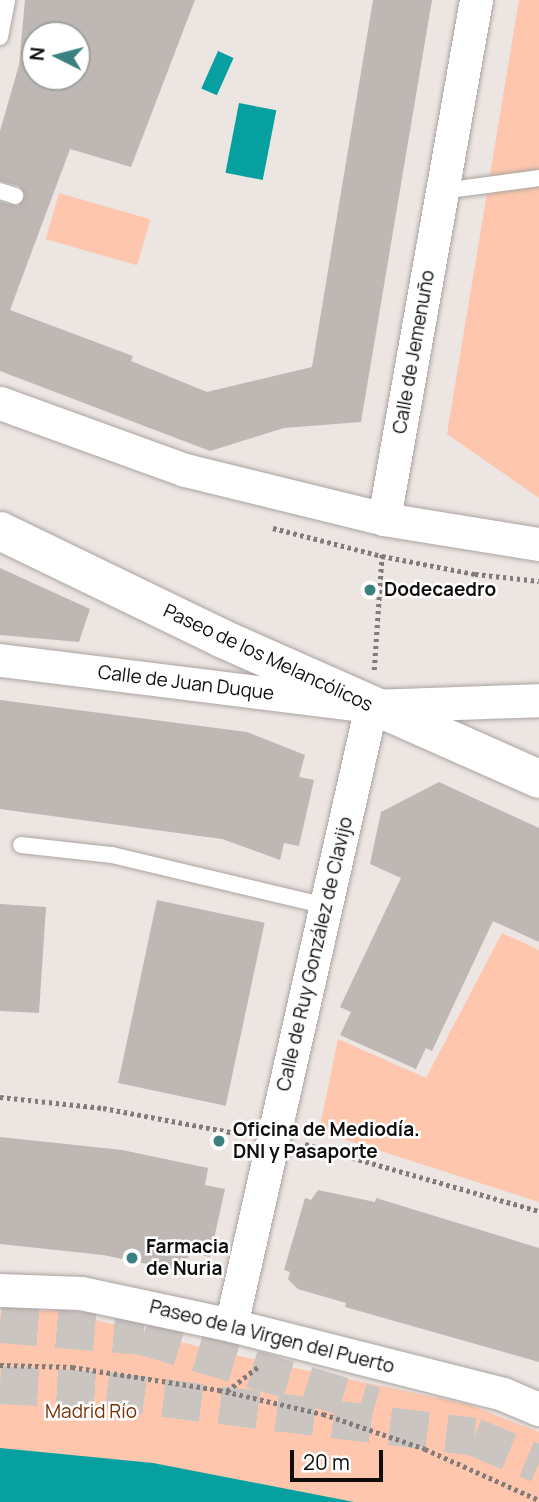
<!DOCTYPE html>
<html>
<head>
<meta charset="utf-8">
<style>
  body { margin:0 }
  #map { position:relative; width:539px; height:1502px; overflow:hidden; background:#ece5e2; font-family:Manrope,sans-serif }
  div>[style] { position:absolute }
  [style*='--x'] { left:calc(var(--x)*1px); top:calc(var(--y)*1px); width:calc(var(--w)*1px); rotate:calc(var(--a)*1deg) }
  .green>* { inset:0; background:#fdc6ad; transform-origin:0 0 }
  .water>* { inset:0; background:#06a0a1; transform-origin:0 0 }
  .building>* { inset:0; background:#beb7b4; transform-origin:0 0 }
  .motorway-tunnel>* { height:38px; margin-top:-19px; transform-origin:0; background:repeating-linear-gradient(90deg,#cbc5c2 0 38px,transparent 0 57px) }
  .path>* { height:4.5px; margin-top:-2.25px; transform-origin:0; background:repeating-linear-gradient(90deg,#817c7a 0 3.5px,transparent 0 7px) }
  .roads { filter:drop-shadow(0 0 2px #aaa3a0) drop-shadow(0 0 2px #aaa3a0) }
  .service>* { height:16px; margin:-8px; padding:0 8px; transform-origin:8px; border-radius:8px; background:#fff }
  .minor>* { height:33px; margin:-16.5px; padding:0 16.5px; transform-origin:16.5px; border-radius:16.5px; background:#fff }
  .tertiary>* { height:38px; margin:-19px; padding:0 19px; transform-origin:19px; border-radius:19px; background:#fff }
  .dots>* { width:19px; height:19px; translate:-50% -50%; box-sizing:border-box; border:4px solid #fff; border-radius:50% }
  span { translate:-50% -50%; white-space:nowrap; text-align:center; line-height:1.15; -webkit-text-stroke:5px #fff; paint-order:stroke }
  .street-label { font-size:19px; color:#100e0d }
  .poi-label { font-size:19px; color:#100e0d; font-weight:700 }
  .left { translate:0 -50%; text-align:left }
  .park-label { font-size:19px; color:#783106 }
  .north { position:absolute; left:21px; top:21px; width:70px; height:70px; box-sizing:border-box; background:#fff; border:2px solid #9f9f9e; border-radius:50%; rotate:276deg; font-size:19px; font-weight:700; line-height:28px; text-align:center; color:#100e0d }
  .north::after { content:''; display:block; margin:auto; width:24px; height:32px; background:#398181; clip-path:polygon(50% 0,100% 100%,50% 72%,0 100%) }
  .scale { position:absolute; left:290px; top:1450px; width:93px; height:32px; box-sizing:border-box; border:4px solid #100e0d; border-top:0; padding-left:9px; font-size:21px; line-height:24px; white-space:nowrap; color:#100e0d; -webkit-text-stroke:5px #fff; paint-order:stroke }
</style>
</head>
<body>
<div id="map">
  <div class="green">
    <i style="clip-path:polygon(519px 0,539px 0,539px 498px,447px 434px)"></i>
    <i style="left:59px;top:193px;width:95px;height:48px;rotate:16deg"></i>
    <i style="clip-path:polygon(502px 933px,539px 950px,539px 1202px,319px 1131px,338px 1039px,426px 1078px)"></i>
    <i style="clip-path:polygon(57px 1310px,220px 1352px,467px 1404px,539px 1432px,539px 1502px,0 1502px,0 1313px)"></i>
  </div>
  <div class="water">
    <i style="left:218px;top:51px;width:17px;height:41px;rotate:24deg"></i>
    <i style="left:239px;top:103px;width:38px;height:71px;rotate:11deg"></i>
    <i style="clip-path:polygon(0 1448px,153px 1463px,354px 1502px,0 1502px)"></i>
  </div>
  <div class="building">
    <i style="clip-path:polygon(evenodd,25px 0,195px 0,131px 167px,70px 149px,10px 310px,133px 356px,131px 361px,207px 392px,312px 367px,373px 0,432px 0,361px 422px,284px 428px,210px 451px,0 371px,0 202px,18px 206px,25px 195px,19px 186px,0 181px,0 131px,19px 65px,25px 0,35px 35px,77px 35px,77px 77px,35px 77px,35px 35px)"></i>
    <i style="clip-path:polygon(0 568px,90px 609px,79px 642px,0 635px)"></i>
    <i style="clip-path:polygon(0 700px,247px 732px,305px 755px,299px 777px,314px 780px,299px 846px,284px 843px,280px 860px,222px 839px,0 809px)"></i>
    <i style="clip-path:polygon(439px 782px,539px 828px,539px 942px,493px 921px,432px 1051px,426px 1048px,416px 1069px,340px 1035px,351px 1012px,340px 1007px,401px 878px,370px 864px,381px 812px)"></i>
    <i style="left:157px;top:900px;width:110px;height:187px;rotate:12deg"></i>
    <i style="clip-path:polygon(0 904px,46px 907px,39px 1013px,0 1011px)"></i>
    <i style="clip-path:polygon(0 1137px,122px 1150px,208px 1168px,205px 1185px,225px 1189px,210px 1257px,189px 1253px,186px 1272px,103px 1255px,0 1244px)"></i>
    <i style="clip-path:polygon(318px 1190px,375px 1202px,376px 1198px,539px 1248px,539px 1362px,345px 1307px,346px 1303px,298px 1289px,288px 1279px,290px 1272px,284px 1270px,305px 1198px,311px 1200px)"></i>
  </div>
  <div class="motorway-tunnel">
    <i style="--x:0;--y:1324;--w:144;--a:4.8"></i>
    <i style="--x:143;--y:1336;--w:242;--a:16.8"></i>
    <i style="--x:0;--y:1385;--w:107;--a:3.2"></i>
    <i style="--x:107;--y:1391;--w:370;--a:7.1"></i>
    <i style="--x:474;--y:1437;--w:70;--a:22.6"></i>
  </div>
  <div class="path">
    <i style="--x:273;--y:528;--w:113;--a:14.4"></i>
    <i style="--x:382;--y:556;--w:95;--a:11"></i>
    <i style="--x:475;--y:574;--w:64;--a:6.2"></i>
    <i style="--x:374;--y:670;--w:117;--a:-86.1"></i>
    <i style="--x:0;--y:1097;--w:104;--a:6.1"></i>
    <i style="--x:103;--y:1108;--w:140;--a:10.7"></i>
    <i style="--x:305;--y:1144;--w:243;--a:16"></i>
    <i style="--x:0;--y:1365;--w:72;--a:1.6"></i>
    <i style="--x:72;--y:1367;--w:149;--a:8.9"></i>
    <i style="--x:219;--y:1390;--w:107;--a:13"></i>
    <i style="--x:323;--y:1414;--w:108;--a:18.9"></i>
    <i style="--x:425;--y:1449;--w:125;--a:24.1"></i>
    <i style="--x:227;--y:1391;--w:41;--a:-38"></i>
  </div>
  <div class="roads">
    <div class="service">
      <i style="--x:0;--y:37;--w:38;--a:-79"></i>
      <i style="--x:0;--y:191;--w:16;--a:18"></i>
      <i style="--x:442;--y:191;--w:98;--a:-7.6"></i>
      <i style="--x:21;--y:845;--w:92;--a:6.3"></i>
      <i style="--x:112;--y:855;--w:220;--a:13.4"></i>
    </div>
    <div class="minor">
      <i style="--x:0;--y:403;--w:197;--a:19.9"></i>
      <i style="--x:185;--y:470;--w:205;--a:13.8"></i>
      <i style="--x:384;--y:519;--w:157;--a:9.2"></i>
      <i style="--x:384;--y:519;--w:527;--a:-79.95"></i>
      <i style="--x:0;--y:660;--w:374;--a:7.1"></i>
      <i style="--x:371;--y:706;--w:168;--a:-2"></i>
      <i style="--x:0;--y:1290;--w:81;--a:2.1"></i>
      <i style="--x:81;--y:1293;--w:153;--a:12"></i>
      <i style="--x:231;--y:1325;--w:281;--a:14.2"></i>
      <i style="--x:503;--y:1394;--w:39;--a:23"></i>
      <i style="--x:231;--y:1325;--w:635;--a:-77.26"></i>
    </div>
    <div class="tertiary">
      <i style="--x:0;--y:531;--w:246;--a:25.8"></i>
      <i style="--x:221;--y:638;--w:348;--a:23.9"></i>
    </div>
  </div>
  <div class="dots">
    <i style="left:370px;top:590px;background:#398181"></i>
    <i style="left:219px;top:1141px;background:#398181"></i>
    <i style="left:132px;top:1258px;background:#398181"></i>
  </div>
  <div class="street-label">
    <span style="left:414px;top:352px;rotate:-80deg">Calle de Jemenuño</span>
    <span style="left:268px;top:658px;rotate:25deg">Paseo de los Melancólicos</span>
    <span style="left:186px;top:683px;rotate:7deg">Calle de Juan Duque</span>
    <span style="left:315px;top:954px;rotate:-77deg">Calle de Ruy González de Clavijo</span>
    <span style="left:272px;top:1337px;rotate:14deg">Paseo de la Virgen del Puerto</span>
  </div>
  <div class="poi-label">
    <span class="left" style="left:384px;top:590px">Dodecaedro</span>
    <span class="left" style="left:233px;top:1141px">Oficina de Mediodía.<br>DNI y Pasaporte</span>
    <span class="left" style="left:146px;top:1258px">Farmacia<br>de Nuria</span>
  </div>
  <div class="park-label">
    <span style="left:91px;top:1412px">Madrid Río</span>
  </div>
  <div class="north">N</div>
  <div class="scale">20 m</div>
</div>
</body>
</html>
